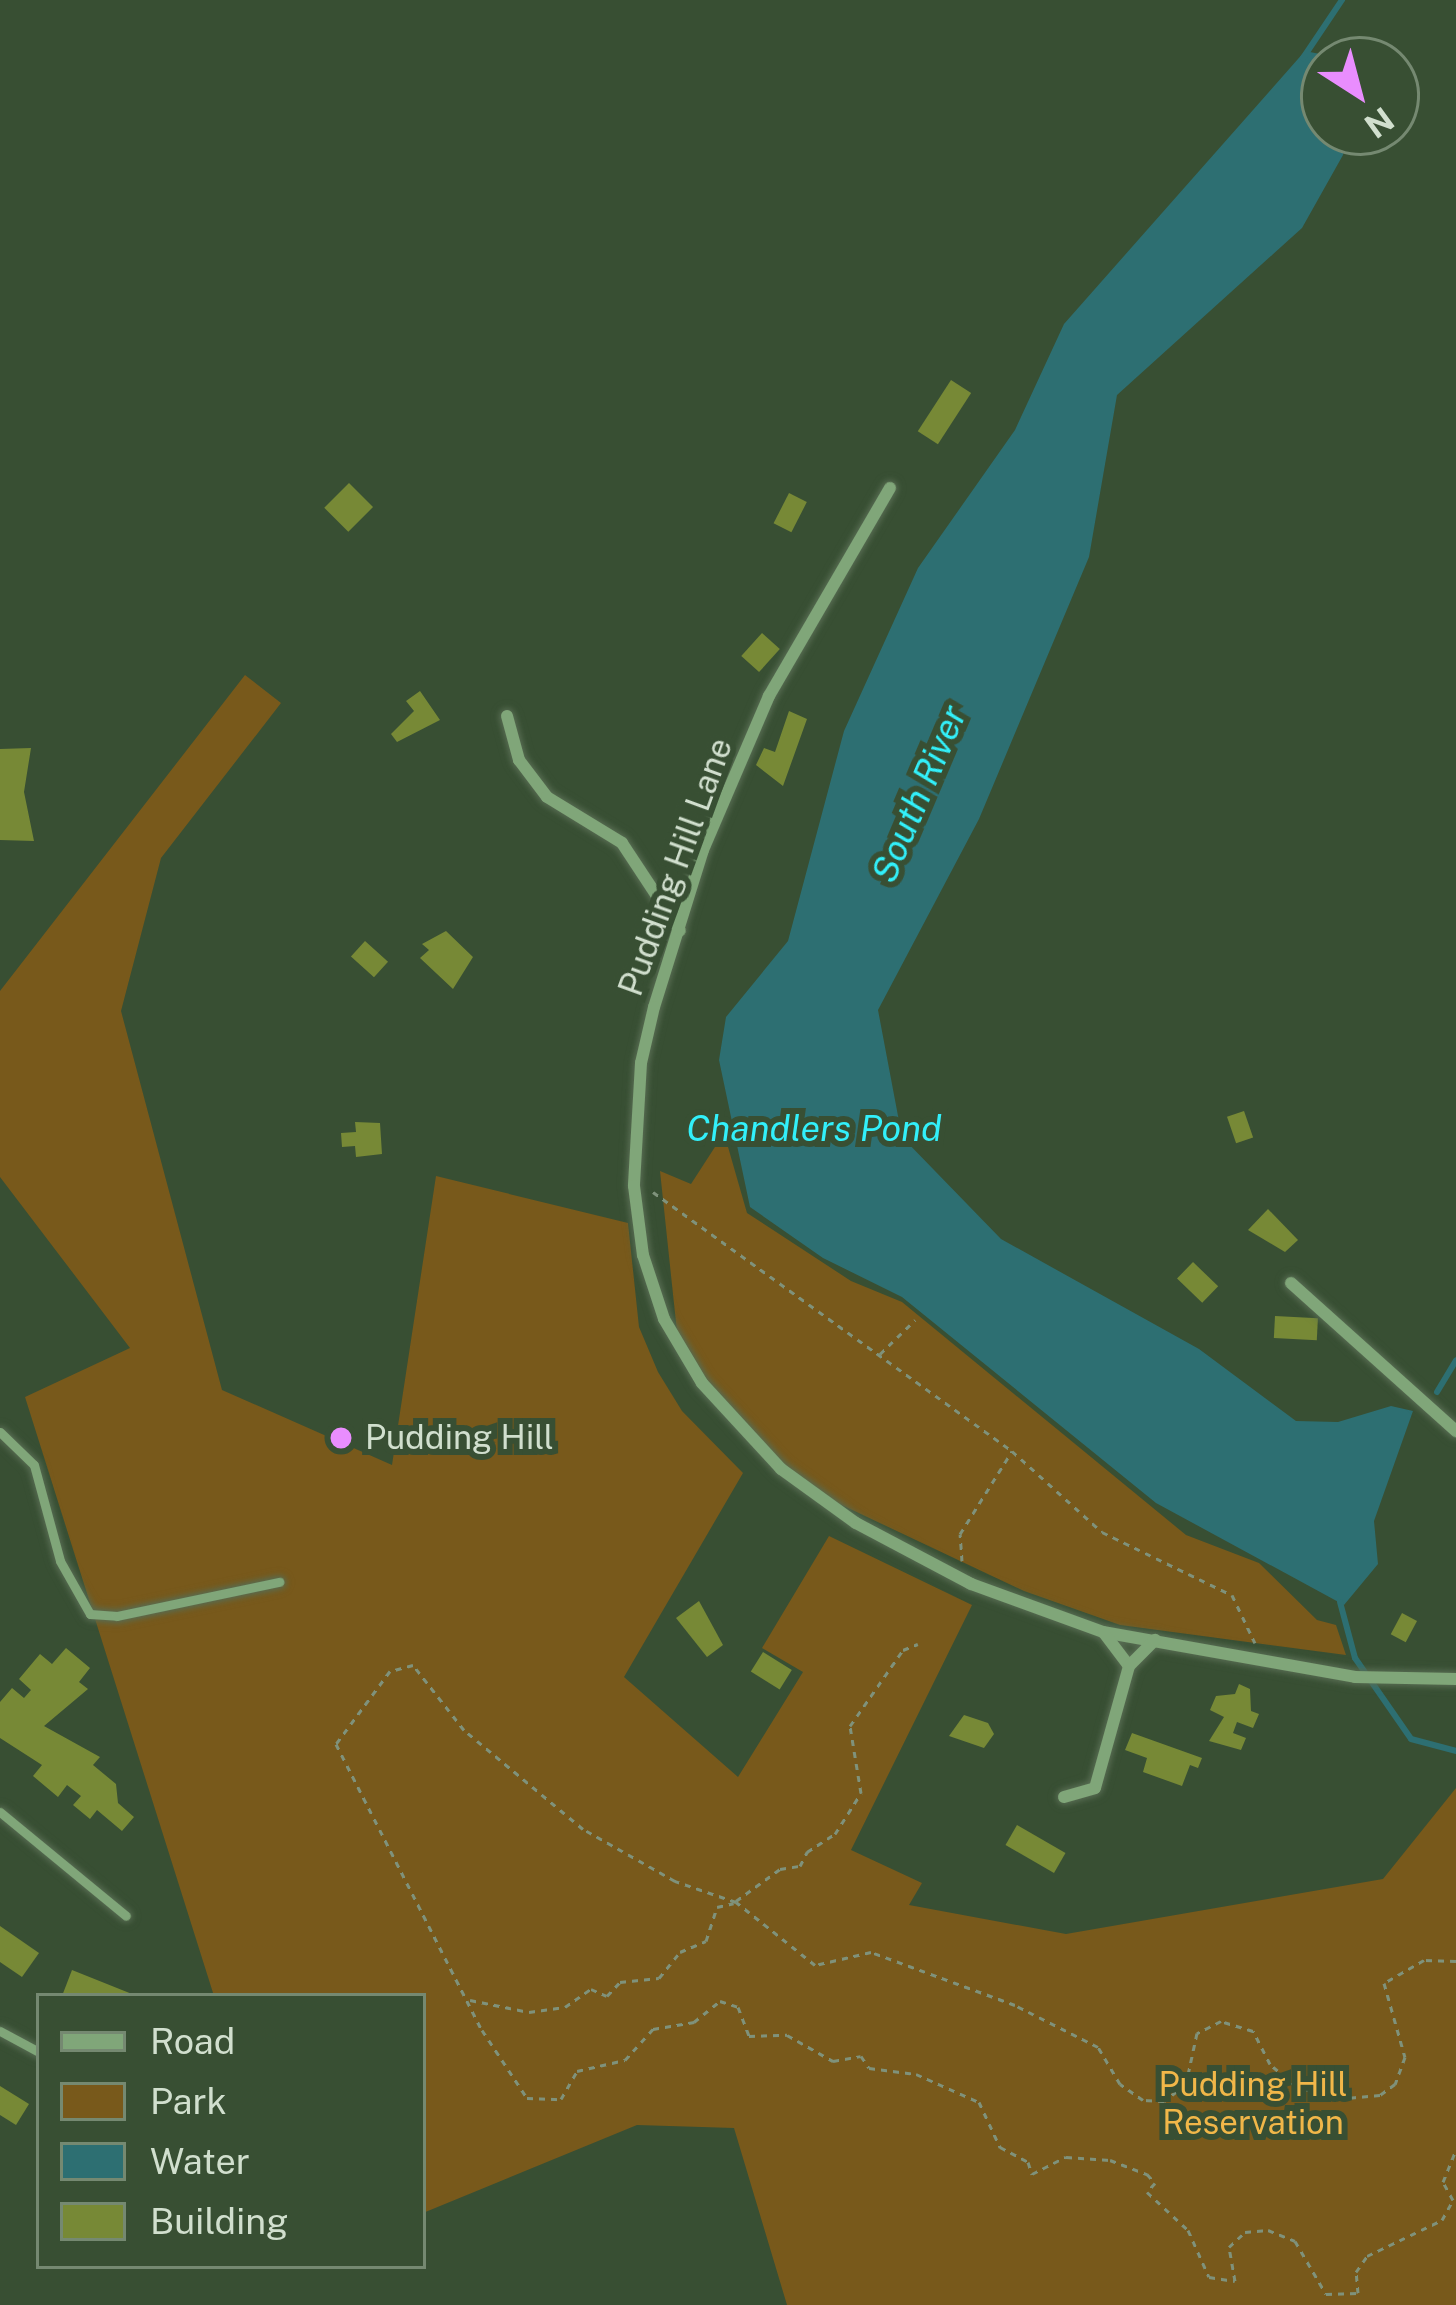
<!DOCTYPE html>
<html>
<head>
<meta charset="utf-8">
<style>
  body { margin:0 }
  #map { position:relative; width:1456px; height:2305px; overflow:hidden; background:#384f33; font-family:"Public Sans",sans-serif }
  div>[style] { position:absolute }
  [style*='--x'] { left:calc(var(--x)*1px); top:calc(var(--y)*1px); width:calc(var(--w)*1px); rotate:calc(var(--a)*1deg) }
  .green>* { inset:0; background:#78591b }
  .water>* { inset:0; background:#2d6f72 }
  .stream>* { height:6px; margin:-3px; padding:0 3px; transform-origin:3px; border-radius:3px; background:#2d6f72 }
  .building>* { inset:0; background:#778936; transform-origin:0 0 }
  .path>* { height:3px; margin-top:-1.5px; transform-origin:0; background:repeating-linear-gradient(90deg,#7f927b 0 6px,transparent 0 12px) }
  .roads { filter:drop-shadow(0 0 3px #576c52) drop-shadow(0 0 3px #576c52) }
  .lane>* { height:9px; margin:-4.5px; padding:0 4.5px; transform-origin:4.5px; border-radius:4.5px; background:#80a679 }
  .street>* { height:12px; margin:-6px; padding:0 6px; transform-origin:6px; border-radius:6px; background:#80a679 }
  .dots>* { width:33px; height:33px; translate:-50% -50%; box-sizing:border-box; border:6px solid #384f33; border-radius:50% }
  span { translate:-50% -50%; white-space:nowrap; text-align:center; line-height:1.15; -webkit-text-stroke:12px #384f33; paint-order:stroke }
  .street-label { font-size:33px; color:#d1dfce }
  .poi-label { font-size:33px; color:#d1dfce }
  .left { translate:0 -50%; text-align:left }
  .park-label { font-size:33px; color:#f1b749 }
  .water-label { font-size:36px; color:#32f0fa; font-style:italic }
  .legend { position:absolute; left:36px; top:1993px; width:390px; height:276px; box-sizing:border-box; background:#384f33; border:3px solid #758971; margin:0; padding:15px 21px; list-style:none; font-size:36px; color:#d1dfce }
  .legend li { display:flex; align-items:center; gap:24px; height:60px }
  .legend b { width:60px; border:3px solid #758971 }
  .north { position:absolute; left:1300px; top:36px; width:120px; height:120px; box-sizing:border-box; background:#384f33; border:3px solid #758971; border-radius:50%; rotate:144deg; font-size:33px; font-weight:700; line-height:48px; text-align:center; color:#d1dfce }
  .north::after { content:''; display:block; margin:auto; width:42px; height:54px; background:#e98dfe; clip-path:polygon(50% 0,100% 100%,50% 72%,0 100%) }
</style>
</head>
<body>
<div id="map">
  <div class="green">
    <i style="clip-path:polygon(245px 675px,281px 703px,161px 858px,121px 1011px,222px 1390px,392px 1465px,436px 1176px,628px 1223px,639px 1327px,658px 1372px,682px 1411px,743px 1473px,624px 1677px,738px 1777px,803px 1672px,762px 1648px,829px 1536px,972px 1605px,851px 1850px,922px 1883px,909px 1905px,1066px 1934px,1383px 1879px,1456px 1788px,1456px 2305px,787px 2305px,734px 2128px,637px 2125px,423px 2213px,423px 1996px,214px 1996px,25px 1397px,130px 1348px,0 1177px,0 991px)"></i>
    <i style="clip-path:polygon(724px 1133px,747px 1213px,851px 1281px,902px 1302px,1186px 1535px,1259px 1563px,1317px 1620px,1336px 1625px,1346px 1655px,1120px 1625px,1024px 1591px,831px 1500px,770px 1456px,715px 1393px,677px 1332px,660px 1171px,691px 1184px)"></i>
  </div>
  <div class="water">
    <i style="clip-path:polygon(1305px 51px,1350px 60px,1324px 60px,1324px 132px,1348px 132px,1343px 155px,1302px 228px,1117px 395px,1089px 557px,979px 819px,878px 1010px,902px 1137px,1001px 1239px,1199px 1349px,1296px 1421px,1338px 1422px,1391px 1406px,1413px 1411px,1374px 1521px,1378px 1564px,1344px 1605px,1156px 1503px,902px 1297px,823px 1258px,750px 1207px,719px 1060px,726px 1017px,788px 941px,844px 731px,918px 568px,1015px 430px,1064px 324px)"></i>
  </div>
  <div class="stream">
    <i style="--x:1303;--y:58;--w:70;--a:-56.1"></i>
    <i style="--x:1437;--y:1392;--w:37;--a:-59"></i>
    <i style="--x:1340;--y:1602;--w:58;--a:75"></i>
    <i style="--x:1355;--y:1658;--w:98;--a:55.3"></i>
    <i style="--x:1411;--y:1739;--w:47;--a:14.9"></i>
  </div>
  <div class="building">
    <i style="left:951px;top:380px;width:24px;height:61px;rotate:33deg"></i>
    <i style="left:349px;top:483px;width:34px;height:35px;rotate:45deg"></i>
    <i style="left:789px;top:493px;width:20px;height:34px;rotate:27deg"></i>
    <i style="left:762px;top:633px;width:24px;height:31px;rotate:42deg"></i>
    <i style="clip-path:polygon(420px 691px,440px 720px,397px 742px,391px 734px,414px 711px,406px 701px)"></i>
    <i style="clip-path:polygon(789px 711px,807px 719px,783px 786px,756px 765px,764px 748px,775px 752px)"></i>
    <i style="clip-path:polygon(31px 748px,24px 792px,34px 841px,0 840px,0 749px)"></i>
    <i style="clip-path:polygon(446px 931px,473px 957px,453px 989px,420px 958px,429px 950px,422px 944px)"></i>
    <i style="left:365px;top:941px;width:31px;height:21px;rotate:42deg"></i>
    <i style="left:1244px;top:1111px;width:28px;height:18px;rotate:71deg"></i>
    <i style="clip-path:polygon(355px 1122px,380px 1123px,382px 1154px,356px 1157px,355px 1146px,342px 1147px,341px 1133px,356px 1132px)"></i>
    <i style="clip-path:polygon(1268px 1209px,1298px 1240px,1285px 1252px,1248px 1230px)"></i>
    <i style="left:1193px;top:1262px;width:35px;height:23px;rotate:44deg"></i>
    <i style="left:1275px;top:1316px;width:43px;height:22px;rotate:3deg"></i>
    <i style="clip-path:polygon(699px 1601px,723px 1645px,707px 1657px,676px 1618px)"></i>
    <i style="left:1402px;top:1613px;width:17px;height:24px;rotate:28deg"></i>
    <i style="clip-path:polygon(66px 1648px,90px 1668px,79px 1682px,88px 1689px,44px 1726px,100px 1757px,93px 1765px,116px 1784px,118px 1803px,134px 1817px,122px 1831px,97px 1810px,90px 1819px,73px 1805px,81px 1796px,67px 1785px,58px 1797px,33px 1776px,42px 1765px,0 1738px,0 1702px,12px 1688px,24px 1698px,31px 1690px,19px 1679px,40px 1654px,52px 1664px)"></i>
    <i style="left:763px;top:1652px;width:34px;height:23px;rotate:32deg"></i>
    <i style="clip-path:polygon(1239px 1684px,1250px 1689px,1251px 1711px,1259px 1714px,1253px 1728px,1237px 1722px,1233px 1733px,1246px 1738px,1241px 1750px,1209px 1741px,1224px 1717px,1210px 1710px,1216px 1696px,1235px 1694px)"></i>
    <i style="clip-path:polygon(964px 1715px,988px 1723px,994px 1734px,984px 1748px,949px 1736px)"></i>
    <i style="clip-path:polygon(1132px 1733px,1202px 1758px,1198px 1768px,1190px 1765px,1182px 1786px,1143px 1772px,1147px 1758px,1125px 1750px)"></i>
    <i style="left:1017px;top:1825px;width:56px;height:23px;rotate:30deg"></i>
    <i style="clip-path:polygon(0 1926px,39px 1953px,22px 1977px,0 1962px)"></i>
    <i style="clip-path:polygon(72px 1970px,137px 1996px,62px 1996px)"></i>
    <i style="clip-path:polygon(0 2086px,29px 2104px,16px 2125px,0 2115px)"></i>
  </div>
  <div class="path">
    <i style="--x:653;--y:1192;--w:443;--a:35.8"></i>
    <i style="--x:880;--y:1354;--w:49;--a:-44.2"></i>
    <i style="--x:962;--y:1561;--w:27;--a:-94"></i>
    <i style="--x:960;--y:1534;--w:98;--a:-57.9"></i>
    <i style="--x:1012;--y:1451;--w:121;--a:42"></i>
    <i style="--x:1102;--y:1532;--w:144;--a:25.9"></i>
    <i style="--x:1232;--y:1595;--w:53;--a:64.4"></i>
    <i style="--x:736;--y:1901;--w:54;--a:-36"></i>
    <i style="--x:780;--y:1869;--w:20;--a:-9"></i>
    <i style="--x:800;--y:1866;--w:16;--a:-63"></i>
    <i style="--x:807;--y:1852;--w:33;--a:-33"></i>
    <i style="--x:835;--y:1834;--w:49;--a:-57.6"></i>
    <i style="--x:861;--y:1793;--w:68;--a:-99.3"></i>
    <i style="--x:850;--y:1726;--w:93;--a:-55.1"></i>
    <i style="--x:903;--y:1650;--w:16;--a:-22"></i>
    <i style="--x:1456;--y:1961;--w:32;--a:-178"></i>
    <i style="--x:1424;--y:1960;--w:46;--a:150.1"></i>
    <i style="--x:1384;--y:1983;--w:77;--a:74.2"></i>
    <i style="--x:1405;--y:2057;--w:29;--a:110"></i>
    <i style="--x:1395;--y:2084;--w:19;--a:144"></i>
    <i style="--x:1380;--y:2095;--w:45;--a:174.9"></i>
    <i style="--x:1335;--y:2099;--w:41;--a:-161.6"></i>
    <i style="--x:1296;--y:2086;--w:34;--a:-140"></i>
    <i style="--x:1270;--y:2064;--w:37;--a:-117"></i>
    <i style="--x:1253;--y:2031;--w:34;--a:-163"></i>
    <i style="--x:1221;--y:2021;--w:27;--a:153"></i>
    <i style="--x:1197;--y:2033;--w:52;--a:102.2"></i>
    <i style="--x:1186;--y:2084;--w:28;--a:142"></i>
    <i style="--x:1164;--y:2101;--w:21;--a:-177"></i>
    <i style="--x:1143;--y:2100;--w:28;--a:-145"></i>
    <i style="--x:1120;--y:2084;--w:43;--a:-120.7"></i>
    <i style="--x:1098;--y:2047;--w:93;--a:-153.2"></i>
    <i style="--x:1015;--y:2005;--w:153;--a:-159.8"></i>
    <i style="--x:871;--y:1952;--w:57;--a:166.9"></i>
    <i style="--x:815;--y:1965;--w:101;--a:-141.4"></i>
    <i style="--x:736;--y:1902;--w:65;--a:-161"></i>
    <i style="--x:675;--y:1881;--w:106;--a:-150.5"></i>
    <i style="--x:583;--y:1829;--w:155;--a:-140.2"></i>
    <i style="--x:464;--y:1730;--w:83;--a:-128.1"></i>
    <i style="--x:413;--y:1665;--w:24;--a:165"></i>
    <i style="--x:390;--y:1671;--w:91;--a:126.5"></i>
    <i style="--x:336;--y:1744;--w:321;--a:63"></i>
    <i style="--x:482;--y:2030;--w:82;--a:56.5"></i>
    <i style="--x:527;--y:2098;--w:34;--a:2"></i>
    <i style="--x:561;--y:2099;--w:32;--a:-60"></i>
    <i style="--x:577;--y:2071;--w:49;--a:-12.9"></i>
    <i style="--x:625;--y:2060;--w:42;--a:-47.9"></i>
    <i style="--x:653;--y:2029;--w:42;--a:-9.7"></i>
    <i style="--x:694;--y:2022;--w:33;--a:-39"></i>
    <i style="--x:720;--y:2001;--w:19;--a:18"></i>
    <i style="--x:738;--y:2007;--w:31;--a:69"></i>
    <i style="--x:749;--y:2036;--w:38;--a:-2"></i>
    <i style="--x:787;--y:2035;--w:53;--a:29.5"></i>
    <i style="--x:833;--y:2061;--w:28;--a:-10"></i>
    <i style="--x:861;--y:2056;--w:14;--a:56"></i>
    <i style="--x:869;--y:2068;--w:47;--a:7.3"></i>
    <i style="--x:916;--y:2074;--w:69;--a:24"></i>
    <i style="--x:979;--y:2102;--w:50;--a:65"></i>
    <i style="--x:1000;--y:2147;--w:32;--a:28"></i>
    <i style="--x:1028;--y:2162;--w:13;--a:72"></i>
    <i style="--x:1032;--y:2174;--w:38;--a:-27"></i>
    <i style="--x:1066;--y:2157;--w:44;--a:3.9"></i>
    <i style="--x:1110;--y:2160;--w:40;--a:21"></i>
    <i style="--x:1147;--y:2174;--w:12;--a:48"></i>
    <i style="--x:1155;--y:2183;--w:12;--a:132"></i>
    <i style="--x:1147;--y:2192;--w:56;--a:42.8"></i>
    <i style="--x:1188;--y:2230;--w:51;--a:65.9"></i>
    <i style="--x:1209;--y:2277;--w:26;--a:9"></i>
    <i style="--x:1235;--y:2281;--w:35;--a:-100"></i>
    <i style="--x:1229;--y:2247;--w:22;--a:-43"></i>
    <i style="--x:1245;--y:2232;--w:23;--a:-5"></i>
    <i style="--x:1268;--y:2230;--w:29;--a:22"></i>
    <i style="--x:1295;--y:2241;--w:61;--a:59.7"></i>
    <i style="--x:1326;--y:2294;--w:32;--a:-2"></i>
    <i style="--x:1358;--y:2293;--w:21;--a:-95"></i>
    <i style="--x:1356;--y:2272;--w:19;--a:-55"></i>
    <i style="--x:1367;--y:2256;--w:83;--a:-25.6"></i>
    <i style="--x:1442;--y:2220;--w:23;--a:-61"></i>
    <i style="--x:1453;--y:2200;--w:21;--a:-119"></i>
    <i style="--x:1443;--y:2182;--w:35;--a:-68"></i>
    <i style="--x:470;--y:2000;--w:60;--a:11.5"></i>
    <i style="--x:529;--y:2012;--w:36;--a:-8"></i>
    <i style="--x:565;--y:2007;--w:32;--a:-35"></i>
    <i style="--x:591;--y:1989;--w:17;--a:24"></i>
    <i style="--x:607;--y:1996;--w:19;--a:-47"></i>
    <i style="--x:620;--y:1982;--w:39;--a:-6"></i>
    <i style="--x:659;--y:1978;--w:33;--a:-51"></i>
    <i style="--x:680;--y:1952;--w:28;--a:-23"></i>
    <i style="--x:706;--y:1941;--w:36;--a:-72"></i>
    <i style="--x:717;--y:1907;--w:17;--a:-13"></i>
  </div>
  <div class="roads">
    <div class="lane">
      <i style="--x:0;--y:1432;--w:47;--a:44.1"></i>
      <i style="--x:34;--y:1465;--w:99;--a:74.8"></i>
      <i style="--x:60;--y:1561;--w:61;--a:60.5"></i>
      <i style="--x:90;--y:1614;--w:27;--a:4"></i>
      <i style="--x:117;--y:1616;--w:166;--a:-11.9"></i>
      <i style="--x:0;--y:1812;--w:163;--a:39.5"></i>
      <i style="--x:0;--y:2031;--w:44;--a:28.3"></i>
    </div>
    <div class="street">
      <i style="--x:890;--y:488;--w:241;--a:120.2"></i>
      <i style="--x:769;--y:696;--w:168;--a:113.2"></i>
      <i style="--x:703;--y:850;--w:164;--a:107.3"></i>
      <i style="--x:654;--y:1007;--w:57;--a:103.1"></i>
      <i style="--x:641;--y:1063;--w:123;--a:93.3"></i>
      <i style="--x:634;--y:1186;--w:70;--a:82.6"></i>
      <i style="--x:643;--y:1255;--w:67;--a:71.8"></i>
      <i style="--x:664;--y:1319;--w:74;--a:59.3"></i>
      <i style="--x:702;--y:1383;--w:117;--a:47.4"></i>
      <i style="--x:781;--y:1469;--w:92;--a:35.8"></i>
      <i style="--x:856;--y:1523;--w:130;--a:27.9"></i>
      <i style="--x:971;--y:1584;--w:140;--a:20"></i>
      <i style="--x:1103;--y:1632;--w:256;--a:10.1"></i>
      <i style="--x:1355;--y:1677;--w:101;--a:1.1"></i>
      <i style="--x:507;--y:716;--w:46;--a:74.7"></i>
      <i style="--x:519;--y:760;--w:46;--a:52.9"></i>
      <i style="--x:547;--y:797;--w:88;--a:31.5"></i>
      <i style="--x:622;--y:843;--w:105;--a:56.6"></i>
      <i style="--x:1291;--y:1283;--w:222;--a:41.9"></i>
      <i style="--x:1104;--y:1633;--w:41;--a:52.9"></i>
      <i style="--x:1064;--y:1797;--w:32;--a:-16"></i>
      <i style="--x:1095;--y:1788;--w:127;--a:-74.4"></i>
      <i style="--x:1129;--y:1666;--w:37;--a:-45"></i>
    </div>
  </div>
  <div class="dots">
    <i style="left:341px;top:1438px;background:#e98dfe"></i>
  </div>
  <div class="street-label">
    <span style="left:676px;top:867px;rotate:-70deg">Pudding Hill Lane</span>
  </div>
  <div class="poi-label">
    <span class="left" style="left:365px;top:1438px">Pudding Hill</span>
  </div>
  <div class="park-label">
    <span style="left:1253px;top:2104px">Pudding Hill<br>Reservation</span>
  </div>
  <div class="water-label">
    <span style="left:919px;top:794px;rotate:-67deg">South River</span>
    <span style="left:814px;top:1129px">Chandlers Pond</span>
  </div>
  <ul class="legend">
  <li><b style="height:15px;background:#80a679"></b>Road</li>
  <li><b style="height:33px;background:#78591b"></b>Park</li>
  <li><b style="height:33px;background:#2d6f72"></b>Water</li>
  <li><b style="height:33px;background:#778936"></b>Building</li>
  </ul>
  <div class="north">N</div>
</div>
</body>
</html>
